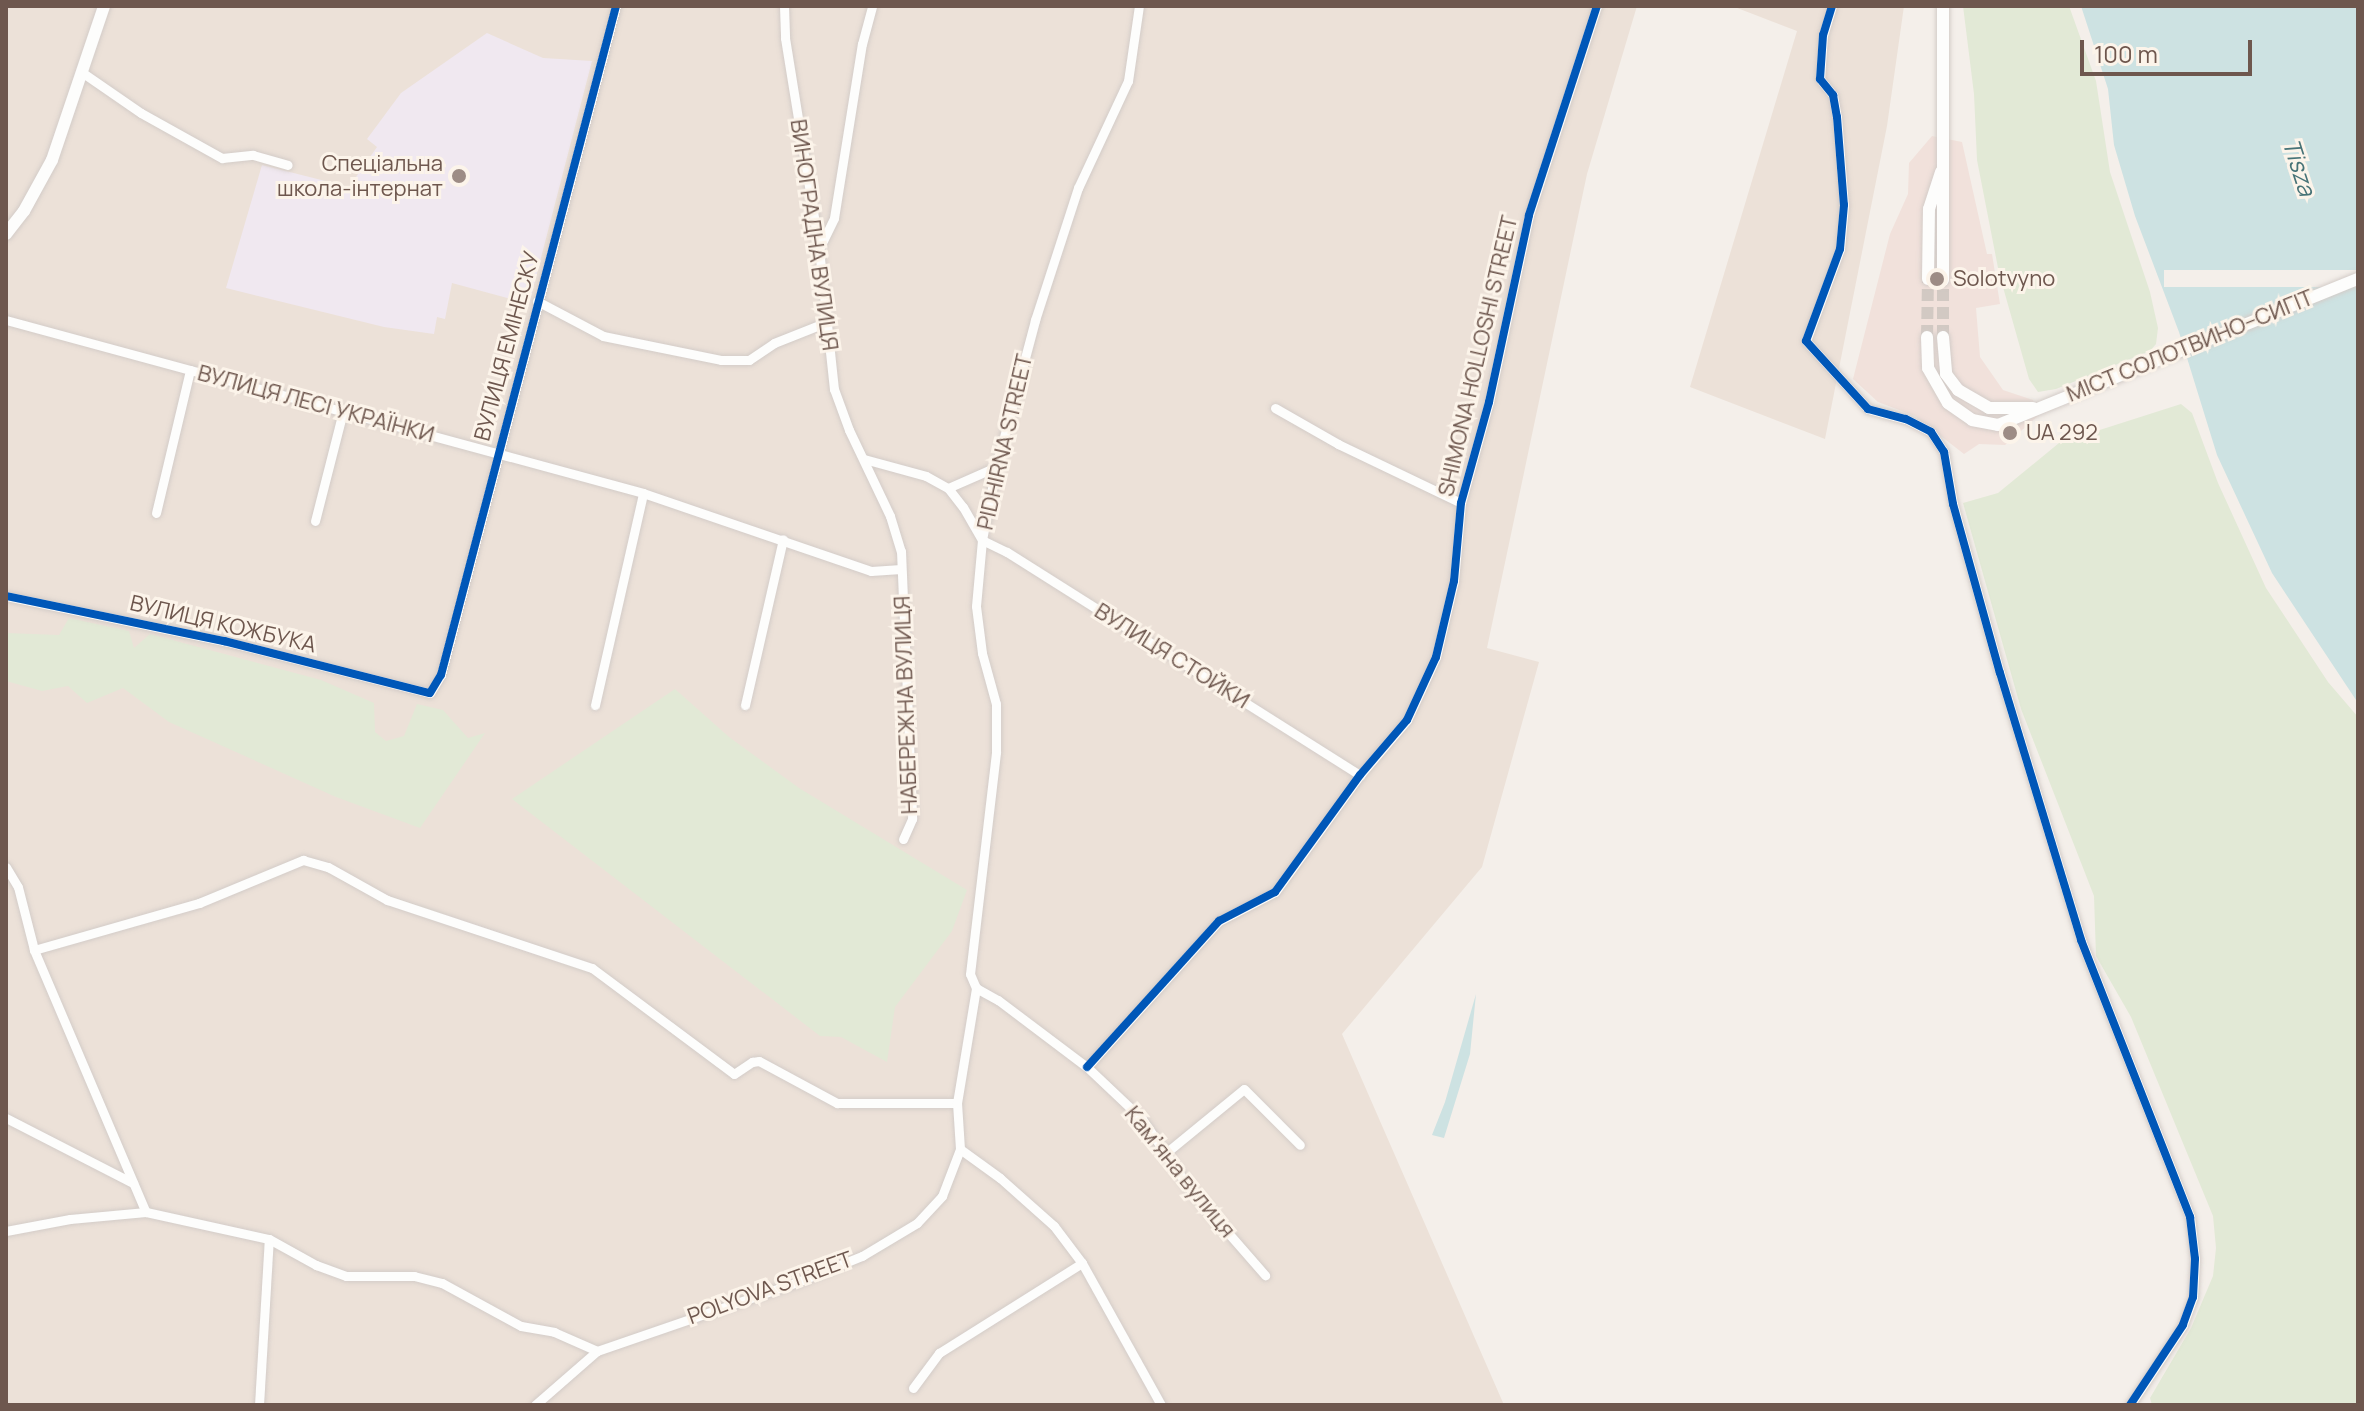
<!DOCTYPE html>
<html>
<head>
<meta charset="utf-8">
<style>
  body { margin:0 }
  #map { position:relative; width:2364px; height:1411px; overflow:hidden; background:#f4efea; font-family:Manrope,sans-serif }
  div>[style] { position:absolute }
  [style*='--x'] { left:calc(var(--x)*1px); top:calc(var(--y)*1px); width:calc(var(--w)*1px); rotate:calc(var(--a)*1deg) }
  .residential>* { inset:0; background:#ece1d8 }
  .commercial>* { inset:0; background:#f1e1db }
  .education>* { inset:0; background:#f0e8f0 }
  .green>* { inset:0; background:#e2e9d6 }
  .water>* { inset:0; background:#cde2e2 }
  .pier>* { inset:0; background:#f4efea; transform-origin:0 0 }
  .secondary-tunnel>* { height:12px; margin-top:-6px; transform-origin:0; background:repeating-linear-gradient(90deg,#d2c9c3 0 12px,transparent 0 18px) }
  .roads { filter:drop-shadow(0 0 2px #d3ccc8) drop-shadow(0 0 2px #d3ccc8) }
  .street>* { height:9px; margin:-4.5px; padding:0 4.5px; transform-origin:4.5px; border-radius:4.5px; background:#fdfdfc }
  .secondary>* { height:12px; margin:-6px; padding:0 6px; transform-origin:6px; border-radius:6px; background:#fdfdfc }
  .cycleway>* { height:8px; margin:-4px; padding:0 4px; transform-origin:4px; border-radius:4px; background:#0057b8 }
  .dots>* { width:22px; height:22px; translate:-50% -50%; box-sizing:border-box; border:4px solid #fcf4ea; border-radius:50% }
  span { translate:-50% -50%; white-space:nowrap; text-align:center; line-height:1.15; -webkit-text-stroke:6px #fcf4ea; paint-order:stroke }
  .poi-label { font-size:22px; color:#6e574e }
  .right { translate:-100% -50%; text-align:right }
  .left { translate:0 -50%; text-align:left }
  .street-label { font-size:22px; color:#6e574e }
  .water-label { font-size:24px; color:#477377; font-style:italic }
  .frame { position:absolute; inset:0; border:8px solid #6e574e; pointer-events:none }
  .scale { position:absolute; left:2080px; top:40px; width:172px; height:36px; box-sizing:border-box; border:4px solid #6e574e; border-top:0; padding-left:10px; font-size:24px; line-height:28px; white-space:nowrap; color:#6e574e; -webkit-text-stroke:6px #fcf4ea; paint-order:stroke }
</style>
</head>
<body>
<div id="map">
  <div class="residential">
    <i style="clip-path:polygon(6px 6px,1637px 6px,1587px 174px,1487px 648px,1539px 662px,1482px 867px,1342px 1034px,1504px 1405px,6px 1405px)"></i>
    <i style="clip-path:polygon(1732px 6px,1904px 6px,1887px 126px,1825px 439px,1690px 387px,1797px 31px)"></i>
  </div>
  <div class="commercial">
    <i style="clip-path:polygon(1932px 136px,1962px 142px,1987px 254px,1992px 254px,2000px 304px,1976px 308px,1980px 357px,2003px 390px,2033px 400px,2039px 415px,2005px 445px,1979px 444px,1964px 454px,1915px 416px,1878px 402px,1853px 379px,1890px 234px,1908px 194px,1909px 163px)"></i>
  </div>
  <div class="education">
    <i style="clip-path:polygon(487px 33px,543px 58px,592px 61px,529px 304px,452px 283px,445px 319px,437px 317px,434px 334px,384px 327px,226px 288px,262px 165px,349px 187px,377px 147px,367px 139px,401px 93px)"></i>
  </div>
  <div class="green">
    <i style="clip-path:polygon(1963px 6px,2069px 6px,2096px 81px,2110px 172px,2150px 292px,2158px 328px,2156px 344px,2150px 351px,2056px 389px,2038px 392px,2029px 379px,1999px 273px,1977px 160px,1974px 94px)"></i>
    <i style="clip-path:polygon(2181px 404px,2192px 413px,2218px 483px,2266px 588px,2328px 682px,2358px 717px,2358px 1405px,2152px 1405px,2150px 1398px,2191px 1328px,2213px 1276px,2216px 1248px,2213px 1216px,2131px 1017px,2096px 956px,2094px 896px,2021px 709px,1963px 503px,1998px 493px,2059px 443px)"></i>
    <i style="clip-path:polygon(69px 618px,129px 631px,134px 648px,150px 634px,321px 680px,374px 703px,375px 732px,386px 741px,404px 736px,417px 704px,443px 710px,468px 738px,485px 733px,420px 828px,336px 797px,169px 722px,123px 688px,87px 703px,68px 686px,42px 691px,6px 681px,6px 633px,59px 635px)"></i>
    <i style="clip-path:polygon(675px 689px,729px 737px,799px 788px,967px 890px,952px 931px,895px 1007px,887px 1062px,841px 1037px,820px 1036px,512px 799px)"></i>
  </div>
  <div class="water">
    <i style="clip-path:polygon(2081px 6px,2358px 6px,2358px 703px,2272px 573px,2217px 455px,2179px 332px,2135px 216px,2114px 145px,2108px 89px)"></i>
    <i style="clip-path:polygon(1476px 994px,1470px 1054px,1444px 1138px,1432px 1135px,1445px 1102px)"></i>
  </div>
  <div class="pier">
    <i style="left:2358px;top:270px;width:17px;height:194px;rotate:90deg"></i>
  </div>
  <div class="secondary-tunnel">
    <i style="--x:1927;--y:337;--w:58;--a:-89"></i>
    <i style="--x:1943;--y:337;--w:57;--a:-90"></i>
  </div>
  <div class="roads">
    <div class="street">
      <i style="--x:784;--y:6;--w:32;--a:88"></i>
      <i style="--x:785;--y:38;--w:214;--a:80.8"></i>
      <i style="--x:819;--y:249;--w:141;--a:83.9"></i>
      <i style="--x:834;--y:389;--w:44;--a:69.9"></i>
      <i style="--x:849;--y:430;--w:95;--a:64.5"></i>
      <i style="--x:890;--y:516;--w:37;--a:73"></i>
      <i style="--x:901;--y:551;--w:268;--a:87.6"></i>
      <i style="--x:912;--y:819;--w:22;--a:114"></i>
      <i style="--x:1832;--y:6;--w:30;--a:107"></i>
      <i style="--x:1823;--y:35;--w:44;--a:93.9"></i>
      <i style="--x:1820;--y:79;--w:21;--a:51"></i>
      <i style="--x:1833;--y:95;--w:22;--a:80"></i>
      <i style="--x:1837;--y:117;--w:88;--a:85.5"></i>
      <i style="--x:1844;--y:205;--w:44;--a:95.2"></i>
      <i style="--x:1840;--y:249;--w:98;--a:110.3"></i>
      <i style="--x:1806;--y:341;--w:92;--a:47.6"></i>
      <i style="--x:1868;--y:409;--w:39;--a:15"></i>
      <i style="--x:1906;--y:419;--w:28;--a:27"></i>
      <i style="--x:1931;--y:432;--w:24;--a:57"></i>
      <i style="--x:1944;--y:452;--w:53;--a:80.2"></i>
      <i style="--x:1953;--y:504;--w:175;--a:74.5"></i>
      <i style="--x:2000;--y:673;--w:279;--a:73.1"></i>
      <i style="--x:2081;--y:940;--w:298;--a:68.5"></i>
      <i style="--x:2190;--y:1217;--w:42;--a:83.2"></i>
      <i style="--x:2195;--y:1259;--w:38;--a:93"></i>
      <i style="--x:2193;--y:1297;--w:30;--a:110"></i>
      <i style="--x:2183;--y:1325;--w:96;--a:123.5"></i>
      <i style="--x:83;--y:73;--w:70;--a:34.6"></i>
      <i style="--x:141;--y:113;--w:93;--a:29.1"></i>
      <i style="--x:222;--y:158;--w:31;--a:-6"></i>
      <i style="--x:253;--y:155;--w:36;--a:16"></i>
      <i style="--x:819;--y:249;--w:34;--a:-64"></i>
      <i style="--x:834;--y:218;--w:176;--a:-80.9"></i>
      <i style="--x:862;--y:44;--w:39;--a:-75"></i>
      <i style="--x:537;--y:301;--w:75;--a:27.9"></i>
      <i style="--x:603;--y:336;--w:120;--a:11.5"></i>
      <i style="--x:721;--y:360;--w:28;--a:0"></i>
      <i style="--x:749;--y:360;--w:30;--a:-34"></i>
      <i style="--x:774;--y:343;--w:57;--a:-21.6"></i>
      <i style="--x:6;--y:320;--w:660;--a:15.19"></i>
      <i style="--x:643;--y:493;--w:241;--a:18.9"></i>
      <i style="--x:871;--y:571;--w:30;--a:-4"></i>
      <i style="--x:1275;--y:408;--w:73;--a:29.7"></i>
      <i style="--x:1338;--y:444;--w:136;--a:25.6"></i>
      <i style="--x:864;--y:459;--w:64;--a:15.3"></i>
      <i style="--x:926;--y:476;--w:25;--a:29"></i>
      <i style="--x:948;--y:488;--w:24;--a:52"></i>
      <i style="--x:963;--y:507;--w:38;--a:60"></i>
      <i style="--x:982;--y:540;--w:28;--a:26"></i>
      <i style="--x:1007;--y:552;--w:418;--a:32.3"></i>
      <i style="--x:948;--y:488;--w:52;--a:-23.6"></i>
      <i style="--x:156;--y:513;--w:147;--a:-76.6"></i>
      <i style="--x:315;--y:521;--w:114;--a:-75.7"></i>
      <i style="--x:6;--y:596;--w:223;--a:11.7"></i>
      <i style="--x:224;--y:641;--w:212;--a:14.2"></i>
      <i style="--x:430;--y:693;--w:21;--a:-59"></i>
      <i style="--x:441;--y:675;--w:692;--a:-75.34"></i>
      <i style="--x:595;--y:705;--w:217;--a:-77.2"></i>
      <i style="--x:745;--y:705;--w:170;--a:-77.1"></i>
      <i style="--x:6;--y:867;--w:23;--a:59"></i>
      <i style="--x:18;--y:887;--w:65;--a:75.7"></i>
      <i style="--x:34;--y:950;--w:285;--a:66.9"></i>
      <i style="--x:34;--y:950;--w:172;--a:-15.9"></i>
      <i style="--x:199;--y:903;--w:113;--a:-22.5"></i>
      <i style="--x:303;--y:860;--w:26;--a:16"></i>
      <i style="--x:328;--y:867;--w:68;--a:29.2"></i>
      <i style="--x:387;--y:900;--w:216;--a:18.4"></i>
      <i style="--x:592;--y:968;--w:177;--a:36.7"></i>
      <i style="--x:734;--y:1074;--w:22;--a:-34"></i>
      <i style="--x:752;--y:1062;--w:7;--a:-8"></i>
      <i style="--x:759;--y:1061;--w:89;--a:28.3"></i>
      <i style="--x:837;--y:1103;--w:120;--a:0"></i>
      <i style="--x:976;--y:988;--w:15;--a:-113"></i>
      <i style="--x:970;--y:974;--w:224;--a:-83.3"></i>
      <i style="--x:996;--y:752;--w:48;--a:-90"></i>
      <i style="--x:996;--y:704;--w:53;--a:-105.4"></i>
      <i style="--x:982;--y:653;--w:47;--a:-97.3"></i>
      <i style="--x:976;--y:606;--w:66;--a:-84.8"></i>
      <i style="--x:982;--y:540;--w:74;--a:-79.1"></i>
      <i style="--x:996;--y:467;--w:152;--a:-75.1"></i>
      <i style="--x:1035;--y:320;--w:139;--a:-72"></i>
      <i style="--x:1078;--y:188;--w:118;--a:-65"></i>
      <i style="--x:1128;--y:81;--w:76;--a:-81.7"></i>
      <i style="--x:976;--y:988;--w:25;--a:29"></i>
      <i style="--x:998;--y:1000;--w:111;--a:37"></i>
      <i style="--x:1087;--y:1067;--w:76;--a:43.4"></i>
      <i style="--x:1142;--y:1119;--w:83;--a:55.7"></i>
      <i style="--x:1189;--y:1188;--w:116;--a:48.9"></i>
      <i style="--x:1087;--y:1067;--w:197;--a:-47.9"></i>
      <i style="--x:1219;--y:921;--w:63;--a:-27.4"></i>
      <i style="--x:1275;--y:892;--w:145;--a:-54"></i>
      <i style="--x:1360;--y:775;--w:72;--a:-49.5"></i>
      <i style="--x:1407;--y:720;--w:69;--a:-65.3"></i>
      <i style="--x:1436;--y:657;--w:78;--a:-76.7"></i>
      <i style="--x:1454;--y:581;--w:78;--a:-84.9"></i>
      <i style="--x:1461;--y:503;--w:105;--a:-74.5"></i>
      <i style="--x:1489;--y:402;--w:191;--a:-77.9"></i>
      <i style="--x:1529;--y:215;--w:220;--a:-72"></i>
      <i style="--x:6;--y:1118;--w:143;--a:27.1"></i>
      <i style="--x:960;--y:1149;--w:49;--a:35.9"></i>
      <i style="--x:1000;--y:1178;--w:72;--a:41.6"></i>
      <i style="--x:1054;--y:1226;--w:46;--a:52.9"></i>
      <i style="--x:1082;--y:1263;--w:162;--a:60.9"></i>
      <i style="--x:1167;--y:1152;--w:99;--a:-39.3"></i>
      <i style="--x:1244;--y:1089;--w:79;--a:45"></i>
      <i style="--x:6;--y:1231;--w:65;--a:-10.6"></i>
      <i style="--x:70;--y:1219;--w:76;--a:-5.3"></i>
      <i style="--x:146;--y:1212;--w:126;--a:12.4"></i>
      <i style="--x:269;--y:1239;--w:54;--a:29"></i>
      <i style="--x:316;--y:1265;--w:32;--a:20"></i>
      <i style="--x:346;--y:1276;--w:68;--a:0"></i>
      <i style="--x:414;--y:1276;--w:29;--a:14"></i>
      <i style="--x:442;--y:1283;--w:90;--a:28.6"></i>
      <i style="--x:521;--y:1326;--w:34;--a:10"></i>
      <i style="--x:554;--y:1332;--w:47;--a:23.8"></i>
      <i style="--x:913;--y:1388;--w:44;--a:-53.4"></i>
      <i style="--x:939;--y:1353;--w:169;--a:-32.2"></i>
      <i style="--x:259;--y:1405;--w:166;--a:-86.6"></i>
      <i style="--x:535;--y:1405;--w:82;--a:-41.1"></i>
      <i style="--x:597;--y:1351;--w:215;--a:-19"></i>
      <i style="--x:800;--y:1281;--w:67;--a:-22"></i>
      <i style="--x:862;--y:1256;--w:64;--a:-31"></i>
      <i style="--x:917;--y:1223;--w:37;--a:-47"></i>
      <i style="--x:942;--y:1196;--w:50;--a:-69"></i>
      <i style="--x:960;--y:1149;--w:46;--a:-93.7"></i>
      <i style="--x:957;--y:1103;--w:117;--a:-80.6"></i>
    </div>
    <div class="secondary">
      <i style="--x:6;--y:234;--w:29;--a:-52"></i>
      <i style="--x:24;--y:211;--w:58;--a:-61.2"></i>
      <i style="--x:52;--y:160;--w:163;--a:-71.3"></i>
      <i style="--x:1928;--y:279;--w:70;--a:-89.2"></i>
      <i style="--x:1929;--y:209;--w:39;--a:-72"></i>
      <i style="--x:1943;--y:280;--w:274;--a:-90"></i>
      <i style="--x:1927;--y:337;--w:31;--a:88"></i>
      <i style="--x:1928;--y:368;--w:40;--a:60.3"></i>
      <i style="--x:1948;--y:403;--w:29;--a:35"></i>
      <i style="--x:1972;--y:420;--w:26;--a:11"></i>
      <i style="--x:1998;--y:425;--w:388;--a:-22.1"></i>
      <i style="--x:1943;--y:337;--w:37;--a:85"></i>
      <i style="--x:1946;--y:374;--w:20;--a:53"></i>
      <i style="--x:1958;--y:390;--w:36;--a:30"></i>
      <i style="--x:1989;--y:408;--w:44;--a:0"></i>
    </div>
  </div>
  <div class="cycleway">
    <i style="--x:1832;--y:6;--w:30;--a:107"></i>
    <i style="--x:1823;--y:35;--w:44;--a:93.9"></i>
    <i style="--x:1820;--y:79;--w:21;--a:51"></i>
    <i style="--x:1833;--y:95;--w:22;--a:80"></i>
    <i style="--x:1837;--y:117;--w:88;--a:85.5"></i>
    <i style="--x:1844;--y:205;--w:44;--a:95.2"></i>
    <i style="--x:1840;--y:249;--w:98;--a:110.3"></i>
    <i style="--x:1806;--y:341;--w:92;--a:47.6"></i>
    <i style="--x:1868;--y:409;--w:39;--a:15"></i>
    <i style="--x:1906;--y:419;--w:28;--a:27"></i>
    <i style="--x:1931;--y:432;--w:24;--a:57"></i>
    <i style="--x:1944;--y:452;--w:53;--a:80.2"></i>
    <i style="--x:1953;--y:504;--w:175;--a:74.5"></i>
    <i style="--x:2000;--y:673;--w:279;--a:73.1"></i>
    <i style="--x:2081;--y:940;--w:298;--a:68.5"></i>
    <i style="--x:2190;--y:1217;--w:42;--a:83.2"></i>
    <i style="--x:2195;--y:1259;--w:38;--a:93"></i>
    <i style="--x:2193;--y:1297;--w:30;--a:110"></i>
    <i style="--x:2183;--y:1325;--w:96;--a:123.5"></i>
    <i style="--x:6;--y:596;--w:223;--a:11.7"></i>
    <i style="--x:224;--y:641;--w:212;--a:14.2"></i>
    <i style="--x:430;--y:693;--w:21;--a:-59"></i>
    <i style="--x:441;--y:675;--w:692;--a:-75.34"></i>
    <i style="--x:1087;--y:1067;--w:197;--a:-47.9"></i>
    <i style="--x:1219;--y:921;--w:63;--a:-27.4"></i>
    <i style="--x:1275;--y:892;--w:145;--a:-54"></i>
    <i style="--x:1360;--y:775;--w:72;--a:-49.5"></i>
    <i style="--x:1407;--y:720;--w:69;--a:-65.3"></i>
    <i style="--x:1436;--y:657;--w:78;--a:-76.7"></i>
    <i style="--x:1454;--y:581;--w:78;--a:-84.9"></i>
    <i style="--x:1461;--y:503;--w:105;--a:-74.5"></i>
    <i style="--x:1489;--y:402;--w:191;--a:-77.9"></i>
    <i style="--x:1529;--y:215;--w:220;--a:-72"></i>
  </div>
  <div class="dots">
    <i style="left:459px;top:176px;background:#9d8c85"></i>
    <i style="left:1937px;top:279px;background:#9d8c85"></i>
    <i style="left:2010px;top:433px;background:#9d8c85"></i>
  </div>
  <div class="poi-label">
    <span class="right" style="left:443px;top:176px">Спеціальна<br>школа-інтернат</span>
    <span class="left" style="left:1953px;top:279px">Solotvyno</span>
    <span class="left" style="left:2026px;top:433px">UA 292</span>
  </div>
  <div class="street-label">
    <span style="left:814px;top:235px;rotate:82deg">ВИНОГРАДНА ВУЛИЦЯ</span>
    <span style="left:507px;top:346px;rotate:-75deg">ВУЛИЦЯ ЕМІНЕСКУ</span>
    <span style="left:2190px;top:346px;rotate:-22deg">МІСТ СОЛОТВИНО–СИГІТ</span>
    <span style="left:1478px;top:356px;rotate:-77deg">SHIMONA HOLLOSHI STREET</span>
    <span style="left:316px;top:404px;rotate:15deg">ВУЛИЦЯ ЛЕСІ УКРАЇНКИ</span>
    <span style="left:1005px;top:442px;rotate:-77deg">PIDHIRNA STREET</span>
    <span style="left:223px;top:624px;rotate:13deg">ВУЛИЦЯ КОЖБУКА</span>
    <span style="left:1172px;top:656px;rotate:32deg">ВУЛИЦЯ СТОЙКИ</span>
    <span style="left:906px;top:705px;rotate:-92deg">НАБЕРЕЖНА ВУЛИЦЯ</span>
    <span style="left:1180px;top:1172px;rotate:51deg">Камʼяна вулиця</span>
    <span style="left:770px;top:1288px;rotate:-20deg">POLYOVA STREET</span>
  </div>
  <div class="water-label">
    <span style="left:2300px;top:167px;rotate:72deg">Tisza</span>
  </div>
  <div class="frame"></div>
  <div class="scale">100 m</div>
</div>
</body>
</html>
